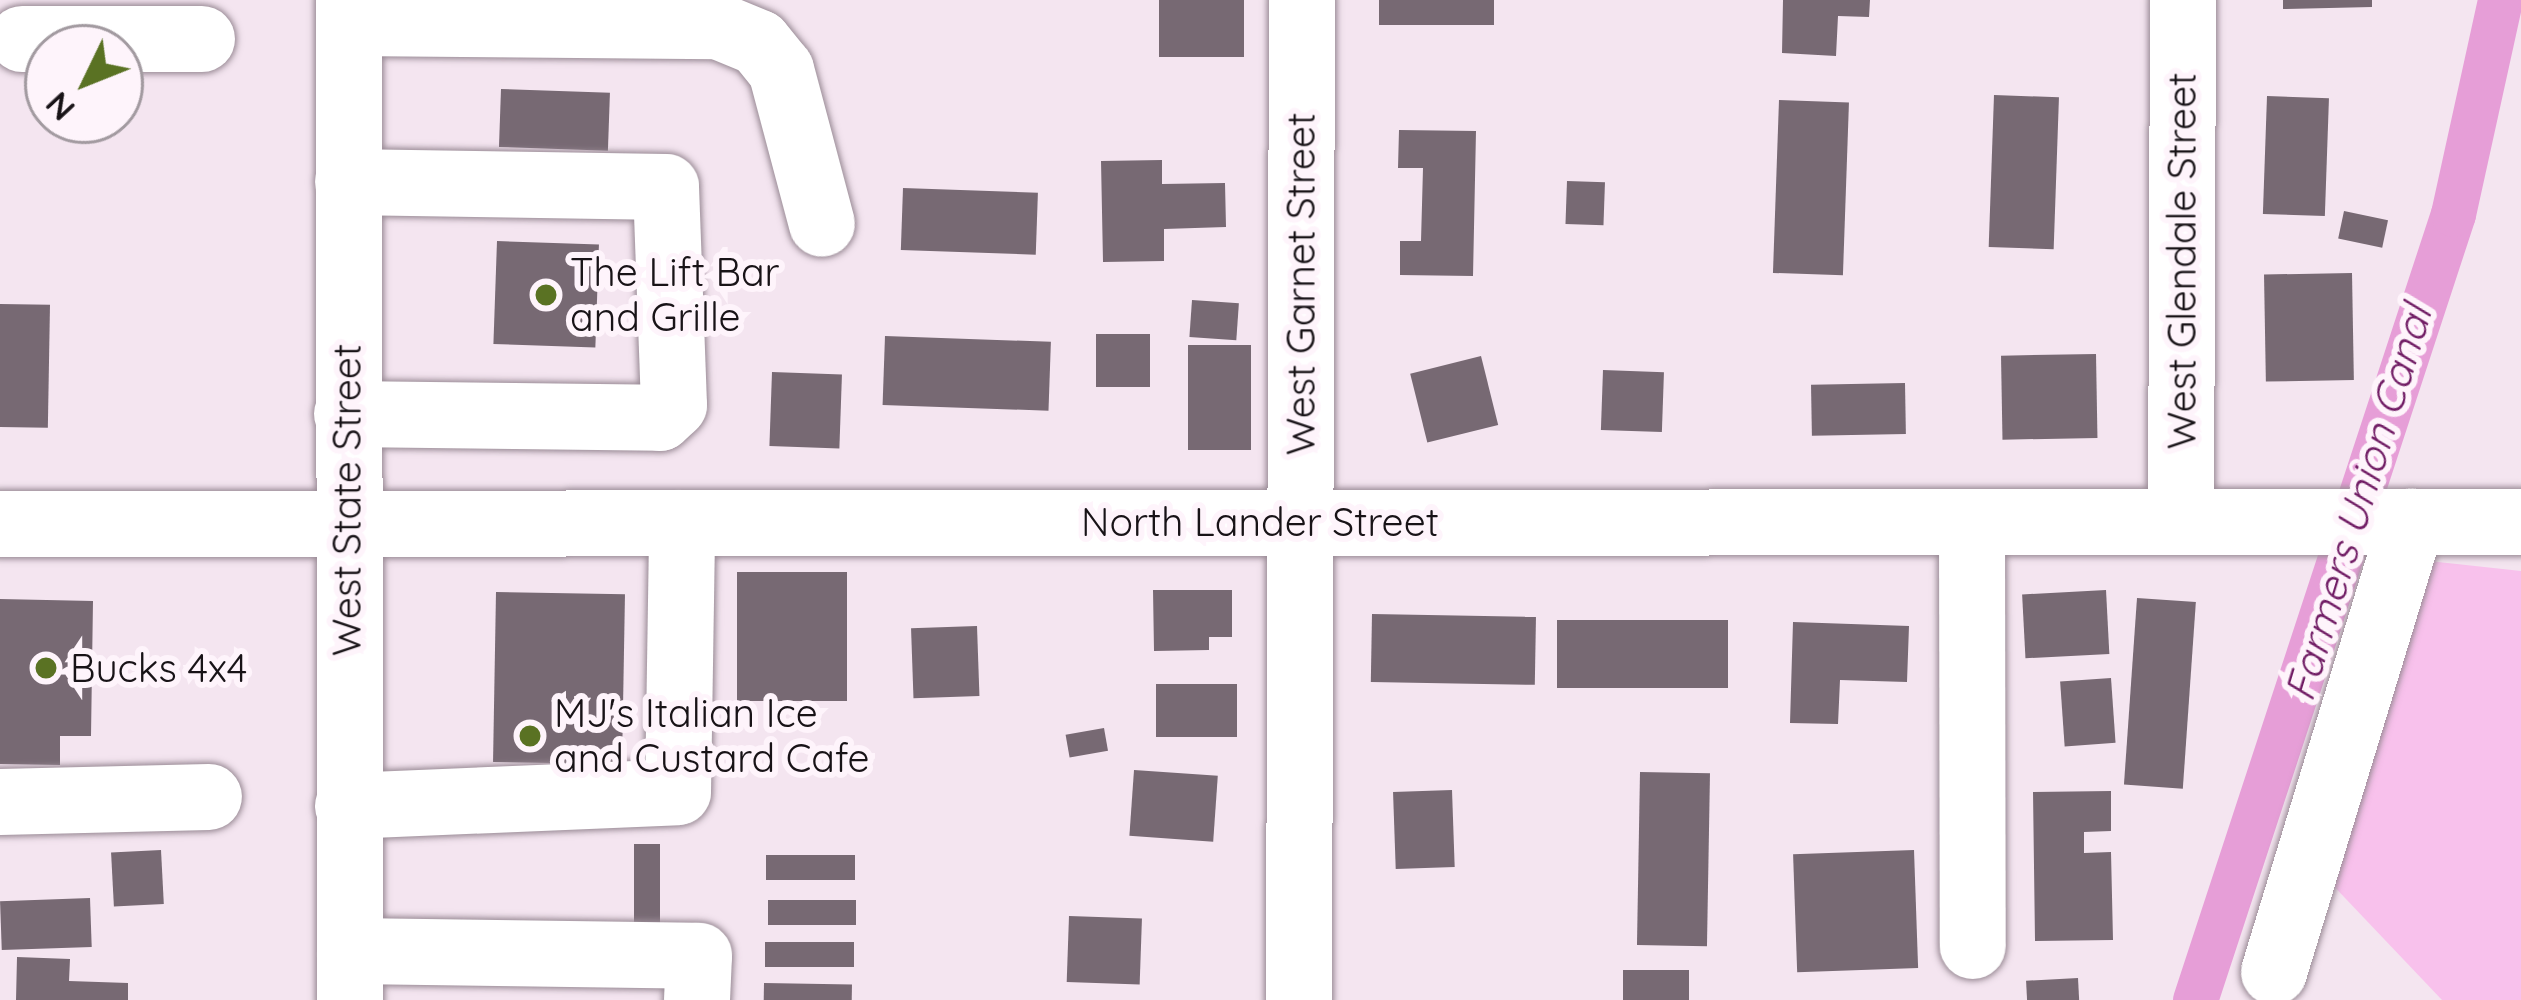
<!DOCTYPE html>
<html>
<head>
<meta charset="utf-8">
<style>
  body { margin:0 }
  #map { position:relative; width:2521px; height:1000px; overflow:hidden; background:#f4e5f0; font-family:Quicksand,sans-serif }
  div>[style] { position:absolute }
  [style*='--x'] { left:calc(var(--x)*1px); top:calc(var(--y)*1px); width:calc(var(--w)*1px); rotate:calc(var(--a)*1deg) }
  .green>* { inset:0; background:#f8c1ec }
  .canal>* { height:45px; margin:-22.5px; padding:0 22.5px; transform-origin:22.5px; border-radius:22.5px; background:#e69ed7 }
  .building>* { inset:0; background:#776973; transform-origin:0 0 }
  .roads { filter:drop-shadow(0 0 3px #9a8b96) drop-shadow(0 0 3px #9a8b96) }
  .minor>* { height:66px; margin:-33px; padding:0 33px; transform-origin:33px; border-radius:33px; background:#fff }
  .major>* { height:66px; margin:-33px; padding:0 33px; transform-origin:33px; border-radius:33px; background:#fff }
  .dots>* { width:33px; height:33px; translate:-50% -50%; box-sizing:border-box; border:6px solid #fef4fb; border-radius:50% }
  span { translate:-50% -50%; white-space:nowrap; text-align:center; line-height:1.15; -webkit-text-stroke:12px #fef4fb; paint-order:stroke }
  .street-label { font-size:39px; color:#181317 }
  .poi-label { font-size:39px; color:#181317 }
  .left { translate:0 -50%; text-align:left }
  .water-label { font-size:42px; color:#711d65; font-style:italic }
  .north { position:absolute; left:24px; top:24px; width:120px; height:120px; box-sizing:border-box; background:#fef4fb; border:3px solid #a29aa0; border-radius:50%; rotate:227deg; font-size:33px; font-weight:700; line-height:48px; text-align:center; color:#181317 }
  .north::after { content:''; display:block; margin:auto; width:42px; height:54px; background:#5a7223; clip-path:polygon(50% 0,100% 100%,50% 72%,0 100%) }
</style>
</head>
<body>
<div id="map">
  <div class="green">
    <i style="clip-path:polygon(2429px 561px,2521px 571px,2521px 1000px,2442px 1000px,2326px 878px)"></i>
  </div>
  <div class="canal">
    <i style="--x:2195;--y:1000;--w:827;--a:-71.83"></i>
    <i style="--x:2453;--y:214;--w:219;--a:-77.6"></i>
  </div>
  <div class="building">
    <i style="left:1159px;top:0;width:85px;height:57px"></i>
    <i style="left:1379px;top:0;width:115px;height:25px"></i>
    <i style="clip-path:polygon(1783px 0,1870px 0,1869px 17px,1838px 16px,1836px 56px,1782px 53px)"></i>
    <i style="clip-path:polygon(2283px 0,2372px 0,2372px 7px,2283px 9px)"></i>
    <i style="left:501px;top:89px;width:109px;height:58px;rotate:2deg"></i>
    <i style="left:1994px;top:95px;width:65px;height:152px;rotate:2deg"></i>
    <i style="left:2267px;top:96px;width:62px;height:118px;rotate:2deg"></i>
    <i style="left:1779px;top:100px;width:70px;height:173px;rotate:2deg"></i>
    <i style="clip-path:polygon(1399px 130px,1476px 131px,1473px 276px,1400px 275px,1400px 241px,1421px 241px,1423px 168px,1398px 168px)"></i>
    <i style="clip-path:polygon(1162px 160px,1162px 184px,1225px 183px,1226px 227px,1164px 229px,1164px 261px,1103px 262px,1101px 161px)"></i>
    <i style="left:1567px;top:181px;width:38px;height:43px;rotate:2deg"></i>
    <i style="left:903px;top:188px;width:135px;height:62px;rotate:2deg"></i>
    <i style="left:2344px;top:211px;width:45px;height:28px;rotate:12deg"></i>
    <i style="left:497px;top:241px;width:102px;height:103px;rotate:2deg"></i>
    <i style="left:2352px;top:273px;width:107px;height:88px;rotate:89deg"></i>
    <i style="left:1192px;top:300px;width:47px;height:37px;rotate:4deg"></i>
    <i style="left:0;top:304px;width:50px;height:123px;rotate:1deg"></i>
    <i style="left:1096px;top:334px;width:54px;height:53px"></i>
    <i style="left:885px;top:336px;width:166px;height:69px;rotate:2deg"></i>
    <i style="left:1188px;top:345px;width:63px;height:105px"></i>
    <i style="left:2096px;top:354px;width:84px;height:95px;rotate:89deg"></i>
    <i style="left:1481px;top:356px;width:71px;height:73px;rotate:76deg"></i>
    <i style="left:1603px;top:370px;width:61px;height:60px;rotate:2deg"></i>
    <i style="left:772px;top:372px;width:70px;height:74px;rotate:2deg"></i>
    <i style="left:1905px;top:383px;width:51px;height:94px;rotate:89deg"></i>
    <i style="left:847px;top:572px;width:129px;height:110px;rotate:90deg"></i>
    <i style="clip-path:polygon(1153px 590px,1232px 590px,1232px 637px,1209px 637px,1209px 650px,1154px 651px)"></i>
    <i style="left:2106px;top:590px;width:64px;height:84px;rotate:87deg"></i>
    <i style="left:496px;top:592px;width:129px;height:170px;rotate:1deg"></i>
    <i style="left:2137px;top:598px;width:59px;height:187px;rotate:4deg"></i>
    <i style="clip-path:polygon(0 599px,93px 601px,91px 736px,60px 736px,60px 765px,0 764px)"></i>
    <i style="left:1372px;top:614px;width:164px;height:68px;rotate:1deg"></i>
    <i style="left:1557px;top:620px;width:171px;height:68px"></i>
    <i style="clip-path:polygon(1793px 622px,1909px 626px,1907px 682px,1840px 680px,1838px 724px,1790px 723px)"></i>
    <i style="left:977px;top:626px;width:70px;height:66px;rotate:88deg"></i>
    <i style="left:2111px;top:678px;width:65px;height:51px;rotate:86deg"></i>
    <i style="left:1237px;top:684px;width:53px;height:81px;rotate:90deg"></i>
    <i style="left:1104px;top:728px;width:23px;height:39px;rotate:80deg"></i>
    <i style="left:1134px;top:770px;width:84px;height:66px;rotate:4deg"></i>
    <i style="left:1640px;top:772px;width:70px;height:173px;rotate:1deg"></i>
    <i style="left:1452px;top:790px;width:77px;height:59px;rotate:88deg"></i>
    <i style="clip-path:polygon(2111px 791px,2111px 831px,2084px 832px,2084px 853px,2111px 852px,2113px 940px,2035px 941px,2033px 792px)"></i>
    <i style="left:634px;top:844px;width:26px;height:95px"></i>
    <i style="left:161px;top:850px;width:54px;height:50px;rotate:87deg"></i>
    <i style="left:1914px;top:850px;width:118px;height:121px;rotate:88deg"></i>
    <i style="left:766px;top:855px;width:89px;height:25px"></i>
    <i style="left:90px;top:898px;width:49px;height:90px;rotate:88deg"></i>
    <i style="left:768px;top:900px;width:88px;height:25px"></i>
    <i style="left:1069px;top:916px;width:73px;height:66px;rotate:2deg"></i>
    <i style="left:765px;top:942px;width:89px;height:25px"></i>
    <i style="clip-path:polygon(17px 957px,70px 959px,69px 981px,128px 983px,128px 1000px,16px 1000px)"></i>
    <i style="left:1689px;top:970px;width:30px;height:66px;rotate:90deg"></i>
    <i style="left:2078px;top:978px;width:22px;height:52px;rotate:87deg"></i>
    <i style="left:764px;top:983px;width:88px;height:17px;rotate:1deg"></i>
  </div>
  <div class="roads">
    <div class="minor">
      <i style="--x:350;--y:23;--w:368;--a:0.5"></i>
      <i style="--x:718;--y:26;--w:44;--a:22.5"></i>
      <i style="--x:759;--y:43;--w:35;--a:51"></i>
      <i style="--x:781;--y:70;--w:159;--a:75.1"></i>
      <i style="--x:22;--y:39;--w:180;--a:0"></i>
      <i style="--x:347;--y:414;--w:313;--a:0.7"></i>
      <i style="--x:660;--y:418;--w:19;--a:-43"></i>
      <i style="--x:674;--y:405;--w:218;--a:-92.1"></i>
      <i style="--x:666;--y:187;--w:318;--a:-179.1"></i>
      <i style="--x:1972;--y:522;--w:424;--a:89.9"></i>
      <i style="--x:2181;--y:522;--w:522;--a:-89.78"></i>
      <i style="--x:0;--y:524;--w:2521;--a:-0.05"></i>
      <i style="--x:0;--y:802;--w:209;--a:-1.4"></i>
      <i style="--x:348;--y:806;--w:330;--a:-2.4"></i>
      <i style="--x:678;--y:792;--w:269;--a:-89.1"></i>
      <i style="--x:350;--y:951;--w:349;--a:0.8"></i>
      <i style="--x:699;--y:956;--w:44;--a:92.6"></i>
      <i style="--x:2274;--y:972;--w:471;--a:-73"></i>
      <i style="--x:1299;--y:1000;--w:1000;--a:-89.83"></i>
    </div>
    <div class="major">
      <i style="--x:349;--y:0;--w:1000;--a:89.94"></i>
    </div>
  </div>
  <div class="dots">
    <i style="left:546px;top:295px;background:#5a7223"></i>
    <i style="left:46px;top:668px;background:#5a7223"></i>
    <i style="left:530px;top:736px;background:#5a7223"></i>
  </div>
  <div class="street-label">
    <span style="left:2182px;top:261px;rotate:-90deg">West Glendale Street</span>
    <span style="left:1301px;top:284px;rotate:-90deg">West Garnet Street</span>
    <span style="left:347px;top:500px;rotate:-90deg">West State Street</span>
    <span style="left:1260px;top:522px">North Lander Street</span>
  </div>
  <div class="poi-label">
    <span class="left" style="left:570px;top:295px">The Lift Bar<br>and Grille</span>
    <span class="left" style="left:70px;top:668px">Bucks 4x4</span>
    <span class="left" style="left:554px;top:736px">MJ's Italian Ice<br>and Custard Cafe</span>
  </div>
  <div class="water-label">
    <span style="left:2358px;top:503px;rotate:-73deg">Farmers Union Canal</span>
  </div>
  <div class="north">N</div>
</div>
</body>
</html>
